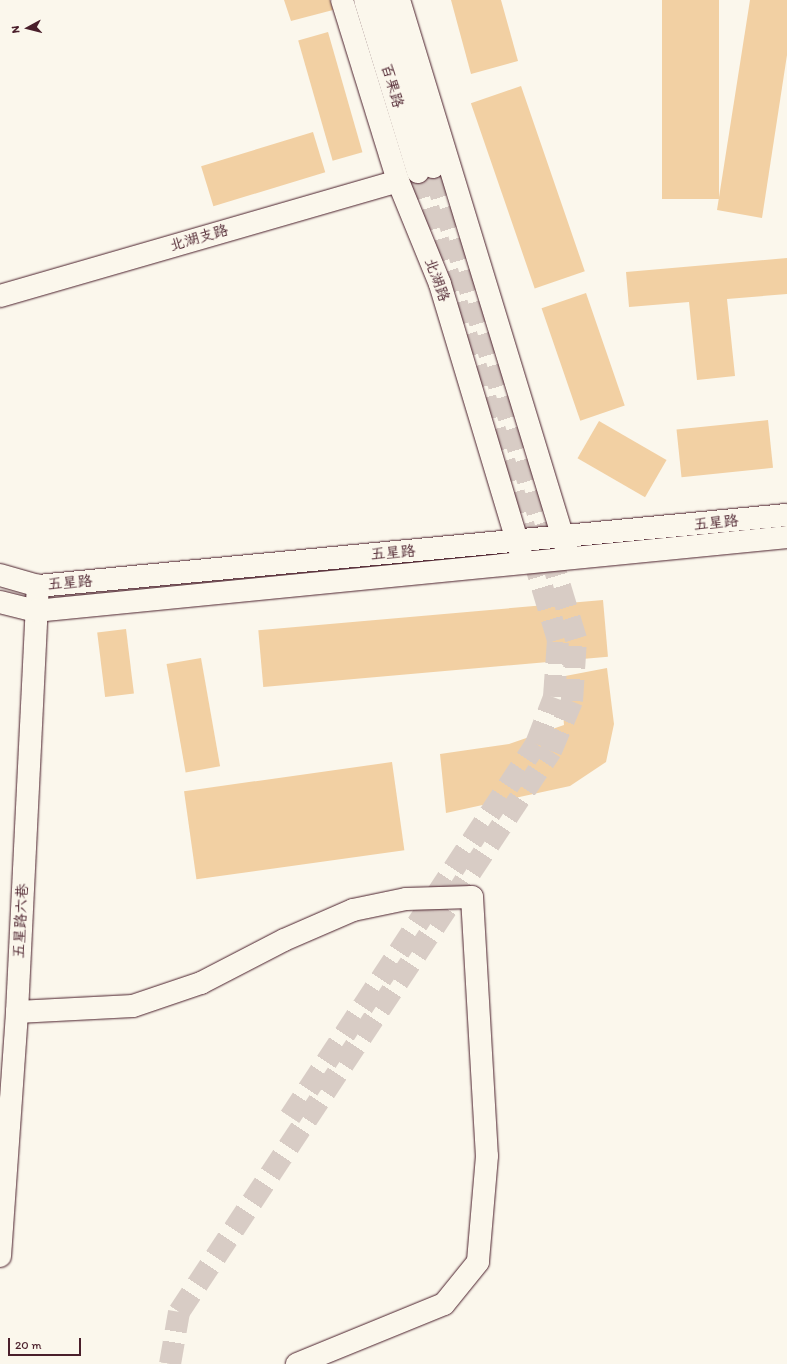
<!DOCTYPE html>
<html>
<head>
<meta charset="utf-8">
<style>
  body { margin:0 }
  #map { position:relative; width:787px; height:1364px; overflow:hidden; background:#fbf7ec; font-family:Itim,"LXGW WenKai TC",sans-serif }
  div>[style] { position:absolute }
  [style*='--x'] { left:calc(var(--x)*1px); top:calc(var(--y)*1px); width:calc(var(--w)*1px); rotate:calc(var(--a)*1deg) }
  .building>* { inset:0; background:#f2d0a3; transform-origin:0 0 }
  .secondary-tunnel>* { height:22px; margin-top:-11px; transform-origin:0; background:repeating-linear-gradient(90deg,#d8ccc5 0 22px,transparent 0 33px) }
  .roads { filter:drop-shadow(0 0 1px #4a1f2b) drop-shadow(0 0 1px #4a1f2b) }
  .minor>* { height:22px; margin:-11px; padding:0 11px; transform-origin:11px; border-radius:11px; background:#fbf7ec }
  .secondary>* { height:22px; margin:-11px; padding:0 11px; transform-origin:11px; border-radius:11px; background:#fbf7ec }
  span { translate:-50% -50%; white-space:nowrap; text-align:center; line-height:1.15; -webkit-text-stroke:4px #fbf7ec; paint-order:stroke }
  .street-label { font-size:15px; color:#4a1f2b }
  .north { position:absolute; left:8px; top:8px; width:40px; height:40px; -webkit-text-stroke:3px #fbf7ec; paint-order:stroke; rotate:263deg; font-size:11px; font-weight:700; line-height:16px; text-align:center; color:#4a1f2b }
  .north::after { content:''; display:block; margin:auto; width:14px; height:18px; background:#4a1f2b; clip-path:polygon(50% 0,100% 100%,50% 72%,0 100%) }
  .scale { position:absolute; left:8px; top:1338px; width:73px; height:18px; box-sizing:border-box; border:2px solid #4a1f2b; border-top:0; padding-left:5px; font-size:12px; line-height:14px; white-space:nowrap; color:#4a1f2b; -webkit-text-stroke:3px #fbf7ec; paint-order:stroke }
</style>
</head>
<body>
<div id="map">
  <div class="building">
    <i style="clip-path:polygon(284px 0,330px 0,333px 10px,291px 21px)"></i>
    <i style="clip-path:polygon(451px 0,501px 0,518px 61px,471px 74px)"></i>
    <i style="left:662px;top:0;width:57px;height:199px"></i>
    <i style="clip-path:polygon(750px 0,787px 0,787px 55px,762px 218px,717px 210px)"></i>
    <i style="left:328px;top:32px;width:125px;height:31px;rotate:74deg"></i>
    <i style="left:521px;top:86px;width:196px;height:53px;rotate:71deg"></i>
    <i style="left:313px;top:132px;width:42px;height:117px;rotate:73deg"></i>
    <i style="clip-path:polygon(787px 258px,787px 294px,727px 299px,735px 376px,697px 380px,689px 302px,629px 307px,626px 272px)"></i>
    <i style="left:586px;top:293px;width:119px;height:47px;rotate:71deg"></i>
    <i style="left:768px;top:420px;width:48px;height:92px;rotate:84deg"></i>
    <i style="left:599px;top:421px;width:78px;height:43px;rotate:30deg"></i>
    <i style="left:603px;top:600px;width:57px;height:346px;rotate:85deg"></i>
    <i style="left:126px;top:629px;width:65px;height:29px;rotate:83deg"></i>
    <i style="left:201px;top:658px;width:110px;height:35px;rotate:80deg"></i>
    <i style="clip-path:polygon(607px 668px,614px 724px,606px 762px,570px 786px,446px 813px,440px 754px,509px 744px,564px 725px,560px 677px)"></i>
    <i style="left:392px;top:762px;width:89px;height:210px;rotate:82deg"></i>
  </div>
  <div class="secondary-tunnel">
    <i style="--x:290;--y:1117;--w:447;--a:-56.6"></i>
    <i style="--x:536;--y:744;--w:50;--a:-69"></i>
    <i style="--x:554;--y:697;--w:57;--a:-86"></i>
    <i style="--x:558;--y:640;--w:488;--a:-106.7"></i>
    <i style="--x:170;--y:1364;--w:53;--a:-80.2"></i>
    <i style="--x:179;--y:1312;--w:673;--a:-56.45"></i>
    <i style="--x:551;--y:751;--w:54;--a:-67.2"></i>
    <i style="--x:572;--y:701;--w:62;--a:-86.3"></i>
    <i style="--x:576;--y:639;--w:493;--a:-106.9"></i>
  </div>
  <div class="roads">
    <div class="minor">
      <i style="--x:0;--y:296;--w:414;--a:-16.1"></i>
      <i style="--x:17;--y:1012;--w:116;--a:-3"></i>
      <i style="--x:133;--y:1006;--w:72;--a:-18.7"></i>
      <i style="--x:201;--y:983;--w:93;--a:-27.4"></i>
      <i style="--x:284;--y:940;--w:75;--a:-23.5"></i>
      <i style="--x:353;--y:910;--w:54;--a:-11.7"></i>
      <i style="--x:406;--y:899;--w:66;--a:-1.7"></i>
      <i style="--x:472;--y:897;--w:259;--a:86.7"></i>
      <i style="--x:487;--y:1156;--w:106;--a:94.9"></i>
      <i style="--x:478;--y:1262;--w:54;--a:129"></i>
      <i style="--x:444;--y:1304;--w:159;--a:157.8"></i>
      <i style="--x:0;--y:1256;--w:245;--a:-86"></i>
      <i style="--x:17;--y:1012;--w:427;--a:-87.2"></i>
    </div>
    <div class="secondary">
      <i style="--x:342;--y:0;--w:189;--a:72.8"></i>
      <i style="--x:398;--y:181;--w:111;--a:67.8"></i>
      <i style="--x:440;--y:284;--w:282;--a:73.3"></i>
      <i style="--x:365;--y:0;--w:180;--a:72.9"></i>
      <i style="--x:381;--y:0;--w:175;--a:72.7"></i>
      <i style="--x:399;--y:0;--w:576;--a:73.04"></i>
      <i style="--x:0;--y:575;--w:40;--a:16"></i>
      <i style="--x:38;--y:586;--w:752;--a:-5.42"></i>
      <i style="--x:0;--y:602;--w:36;--a:14"></i>
      <i style="--x:35;--y:611;--w:756;--a:-5.62"></i>
    </div>
  </div>
  <div class="street-label">
    <span style="left:392px;top:86px;rotate:73deg">百果路</span>
    <span style="left:199px;top:238px;rotate:-16deg">北湖支路</span>
    <span style="left:437px;top:280px;rotate:70deg">北湖路</span>
    <span style="left:716px;top:523px;rotate:-6deg">五星路</span>
    <span style="left:393px;top:553px;rotate:-5deg">五星路</span>
    <span style="left:70px;top:583px;rotate:-5deg">五星路</span>
    <span style="left:21px;top:921px;rotate:-87deg">五星路六巷</span>
  </div>
  <div class="north">N</div>
  <div class="scale">20 m</div>
</div>
</body>
</html>
